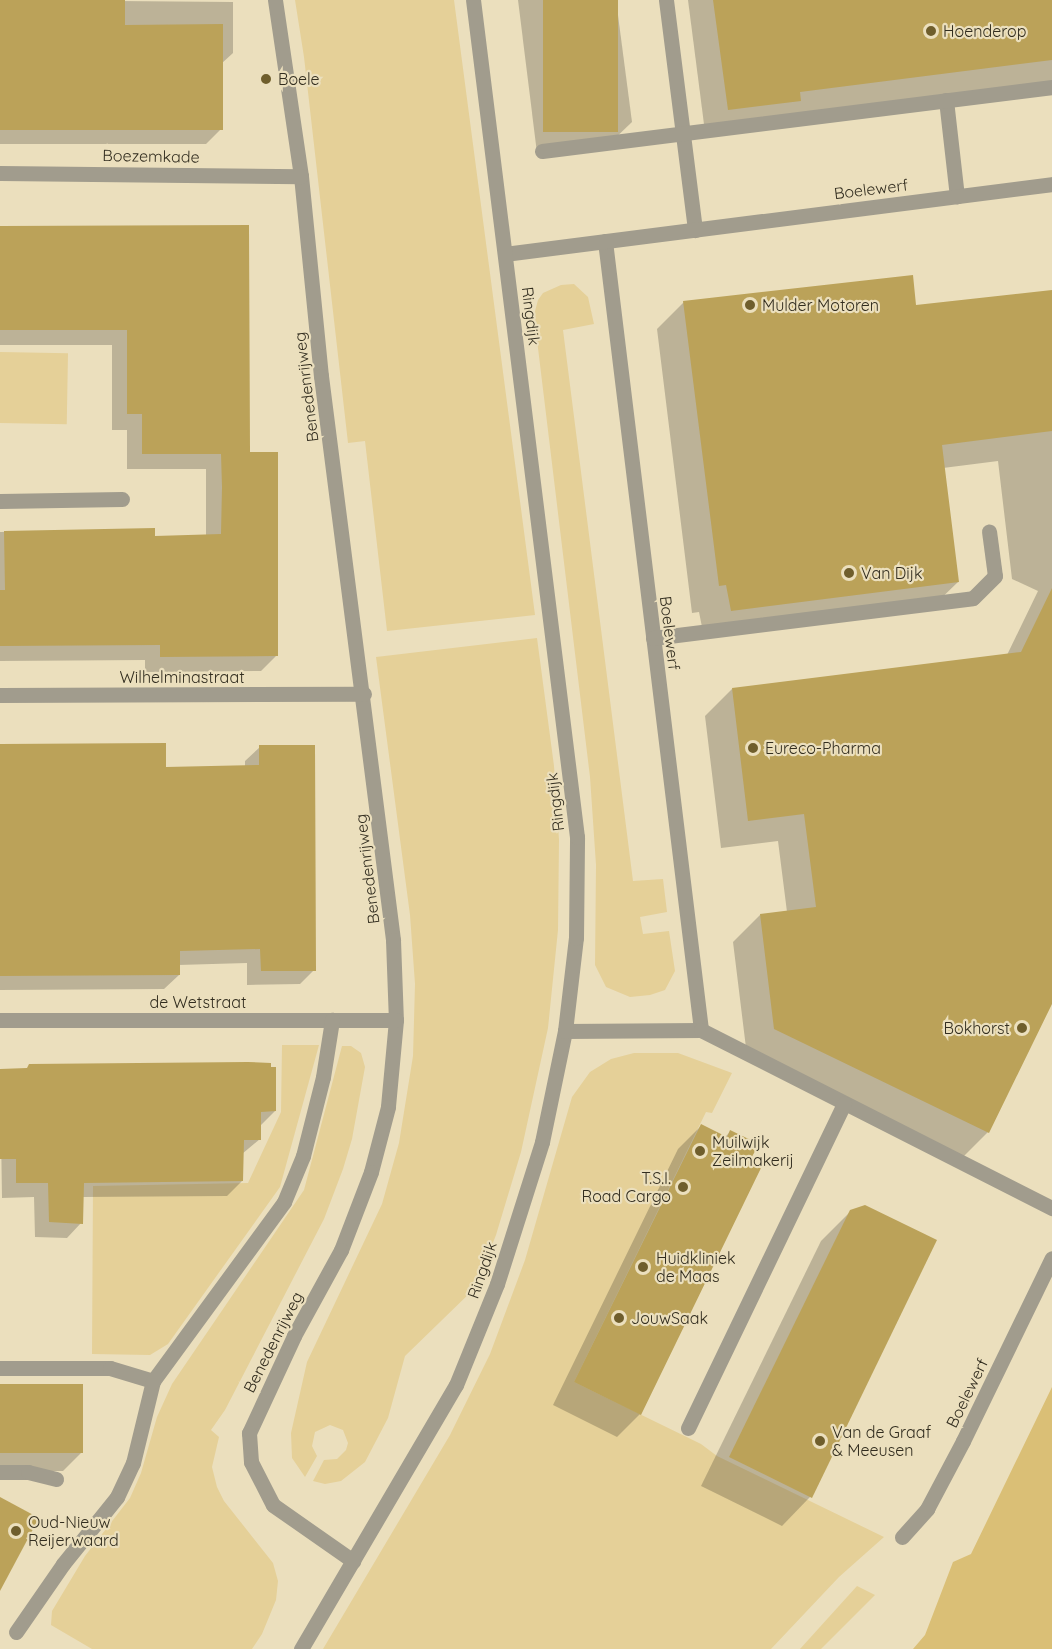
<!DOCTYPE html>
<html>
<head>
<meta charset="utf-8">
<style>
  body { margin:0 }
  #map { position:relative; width:1052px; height:1649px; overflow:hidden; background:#ebdfbd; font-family:Quicksand,sans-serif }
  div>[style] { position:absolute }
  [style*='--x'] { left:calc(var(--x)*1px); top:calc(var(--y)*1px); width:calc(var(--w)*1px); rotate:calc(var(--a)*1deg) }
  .green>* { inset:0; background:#e5d098; transform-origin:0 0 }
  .water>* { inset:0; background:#dabf76 }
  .shadow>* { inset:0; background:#0003 }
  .building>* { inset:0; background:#bba259; transform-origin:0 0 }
  .minor>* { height:15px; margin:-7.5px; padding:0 7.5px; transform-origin:7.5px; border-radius:7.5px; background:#a19c8d }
  .dots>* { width:16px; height:16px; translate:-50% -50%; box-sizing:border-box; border:3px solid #ebdfbd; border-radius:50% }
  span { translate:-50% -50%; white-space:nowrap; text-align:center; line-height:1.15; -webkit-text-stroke:4.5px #ebdfbd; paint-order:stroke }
  .poi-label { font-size:16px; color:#322d1f }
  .left { translate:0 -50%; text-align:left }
  .right { translate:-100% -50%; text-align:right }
  .street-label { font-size:16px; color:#322d1f }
</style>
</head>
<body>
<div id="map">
  <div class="green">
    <i style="clip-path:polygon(295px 0,454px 0,535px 615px,387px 631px,365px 441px,348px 443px,304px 57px)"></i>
    <i style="clip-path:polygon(574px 284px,588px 297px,594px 324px,563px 330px,633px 881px,663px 879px,667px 912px,640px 917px,643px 934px,669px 931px,675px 971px,665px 990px,650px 995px,630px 997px,606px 987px,595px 965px,596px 865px,590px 777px,534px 315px,538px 300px,543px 293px,561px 285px)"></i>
    <i style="left:0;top:352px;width:68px;height:71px;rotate:1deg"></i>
    <i style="clip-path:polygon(537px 638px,554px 766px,559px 840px,558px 930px,548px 1028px,521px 1152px,496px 1235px,475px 1288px,405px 1356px,388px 1418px,365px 1462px,341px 1481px,325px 1484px,313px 1481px,324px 1460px,337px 1459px,346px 1450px,348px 1443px,343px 1430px,330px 1425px,315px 1432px,312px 1446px,317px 1456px,305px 1477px,292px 1458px,291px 1433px,307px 1362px,382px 1204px,399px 1143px,413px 1056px,415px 984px,410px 915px,376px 657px)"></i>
    <i style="clip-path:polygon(282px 1045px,319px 1045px,280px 1187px,168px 1344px,150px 1355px,92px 1354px,93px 1186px,248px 1183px,281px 1112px)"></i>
    <i style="clip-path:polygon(342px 1046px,351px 1046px,361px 1053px,365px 1067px,352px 1139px,343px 1169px,324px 1219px,225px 1410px,211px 1430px,219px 1437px,212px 1467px,217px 1487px,224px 1501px,273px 1563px,278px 1581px,276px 1600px,262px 1634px,252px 1649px,92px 1649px,51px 1625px,52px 1611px,85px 1556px,130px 1498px,141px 1473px,157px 1417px,172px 1384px,304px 1190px)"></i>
    <i style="clip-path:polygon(634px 1053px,678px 1053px,732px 1073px,712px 1113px,706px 1112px,574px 1382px,701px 1444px,717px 1456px,884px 1537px,839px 1577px,771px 1649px,323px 1649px,450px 1435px,490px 1354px,525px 1260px,572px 1097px,590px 1072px,611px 1059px)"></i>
    <i style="clip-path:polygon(857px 1586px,875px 1595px,821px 1649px,800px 1649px)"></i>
  </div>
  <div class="water">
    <i style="clip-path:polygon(1052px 1387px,1052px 1649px,913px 1649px,925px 1635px,953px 1562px,971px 1554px)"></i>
  </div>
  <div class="shadow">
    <i style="clip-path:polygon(0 0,233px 2px,233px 53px,221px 64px,221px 129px,206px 144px,0 144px)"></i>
    <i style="clip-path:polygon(518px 0,616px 0,632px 122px,609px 144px,537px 153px)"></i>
    <i style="clip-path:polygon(688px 0,1052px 0,1052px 88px,705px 132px)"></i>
    <i style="clip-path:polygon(0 227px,247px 227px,249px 454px,276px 656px,261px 671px,145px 672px,145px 660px,0 661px,0 532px,154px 529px,154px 537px,206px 536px,206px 469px,127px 469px,127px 430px,112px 430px,112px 345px,0 345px)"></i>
    <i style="clip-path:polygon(1052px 291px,1052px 1001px,988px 1132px,960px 1160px,747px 1056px,733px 942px,760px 915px,787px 912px,778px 841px,721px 848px,705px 716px,732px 689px,1007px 655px,1038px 591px,1012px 579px,998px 461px,943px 468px,958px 582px,930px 609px,704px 637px,699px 612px,692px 613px,657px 329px,684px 302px,915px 306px)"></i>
    <i style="clip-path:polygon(0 745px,165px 769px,245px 767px,245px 761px,260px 747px,314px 970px,300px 984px,247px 985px,247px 963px,178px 965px,179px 975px,164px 989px,0 990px)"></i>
    <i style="clip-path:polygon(0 1069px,26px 1069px,275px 1111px,260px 1126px,260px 1139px,242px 1154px,242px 1181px,227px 1196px,82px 1197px,81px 1223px,67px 1238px,35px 1237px,34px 1197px,2px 1198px)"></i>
    <i style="clip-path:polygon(701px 1126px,725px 1137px,730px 1132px,747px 1163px,640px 1414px,617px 1437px,553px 1405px,678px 1149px)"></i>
    <i style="clip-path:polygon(850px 1212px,810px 1497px,782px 1526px,701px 1486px,821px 1241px)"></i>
    <i style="clip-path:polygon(0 1386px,81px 1453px,63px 1471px,0 1471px)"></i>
  </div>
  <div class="building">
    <i style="clip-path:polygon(0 0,125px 0,125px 25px,223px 24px,223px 130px,0 130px)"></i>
    <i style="left:543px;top:0;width:75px;height:132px"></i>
    <i style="clip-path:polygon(713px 0,1052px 0,1052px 60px,800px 92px,801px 101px,728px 110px)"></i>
    <i style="clip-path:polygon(249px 225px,250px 452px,278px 452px,278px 656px,160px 657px,160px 645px,0 646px,0 590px,5px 590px,4px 531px,155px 528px,155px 536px,221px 534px,222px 487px,221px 454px,142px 454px,142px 414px,127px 414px,127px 330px,0 330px,0 226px)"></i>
    <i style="clip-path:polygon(913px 275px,916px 305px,1052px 290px,1052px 431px,942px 445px,959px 582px,731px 611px,726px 585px,719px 586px,683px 301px)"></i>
    <i style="clip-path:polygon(1052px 588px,1052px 1004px,989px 1133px,774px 1029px,760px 914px,816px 907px,804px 814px,748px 821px,732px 688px,1021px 652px)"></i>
    <i style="clip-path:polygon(166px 743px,166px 767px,259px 765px,259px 745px,315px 745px,316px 971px,261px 971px,260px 949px,180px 951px,180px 975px,0 976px,0 744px)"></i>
    <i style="clip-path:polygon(248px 1062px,271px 1063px,271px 1067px,276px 1067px,276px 1111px,261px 1112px,261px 1140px,244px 1140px,243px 1181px,84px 1183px,83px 1224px,49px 1222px,48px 1183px,16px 1183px,16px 1159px,0 1159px,0 1069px,27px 1068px,29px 1064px)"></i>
    <i style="clip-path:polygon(701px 1124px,727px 1137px,730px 1130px,759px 1144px,749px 1162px,761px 1168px,641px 1415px,574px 1382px)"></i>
    <i style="clip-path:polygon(865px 1205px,937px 1240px,812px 1498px,729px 1457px,850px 1210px)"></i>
    <i style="left:0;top:1384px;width:83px;height:69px"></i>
    <i style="clip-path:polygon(0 1497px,39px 1518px,0 1591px)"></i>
  </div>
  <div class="minor">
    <i style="--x:275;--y:0;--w:178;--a:81.6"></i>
    <i style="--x:301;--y:176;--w:201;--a:84.3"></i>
    <i style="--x:321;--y:376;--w:569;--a:82.72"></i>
    <i style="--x:393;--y:940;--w:80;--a:87.9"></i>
    <i style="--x:396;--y:1020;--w:87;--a:95.3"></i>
    <i style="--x:388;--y:1107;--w:67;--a:104.7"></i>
    <i style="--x:371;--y:1172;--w:84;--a:111"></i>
    <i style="--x:341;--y:1250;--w:98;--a:118.7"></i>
    <i style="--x:294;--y:1336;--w:107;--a:114.9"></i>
    <i style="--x:249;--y:1433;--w:29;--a:86"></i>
    <i style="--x:251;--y:1462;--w:48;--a:62.9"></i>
    <i style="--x:273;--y:1505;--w:98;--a:35"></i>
    <i style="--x:666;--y:0;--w:232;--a:82.8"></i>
    <i style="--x:946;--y:100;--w:97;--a:83.5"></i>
    <i style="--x:542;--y:151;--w:514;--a:-7.15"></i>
    <i style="--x:0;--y:173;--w:301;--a:0.6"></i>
    <i style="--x:605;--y:241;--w:795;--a:83.06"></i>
    <i style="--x:505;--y:254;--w:551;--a:-7.29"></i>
    <i style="--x:0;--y:501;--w:122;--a:-0.9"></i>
    <i style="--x:653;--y:638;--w:322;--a:-7.1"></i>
    <i style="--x:973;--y:598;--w:31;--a:-45"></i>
    <i style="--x:995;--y:576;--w:45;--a:-97.6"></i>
    <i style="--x:0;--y:695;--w:364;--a:-0.2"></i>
    <i style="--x:0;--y:1020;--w:396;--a:0"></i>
    <i style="--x:565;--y:1031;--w:136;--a:-0.4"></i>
    <i style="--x:701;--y:1030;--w:394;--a:26.9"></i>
    <i style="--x:0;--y:1368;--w:110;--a:0"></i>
    <i style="--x:110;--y:1368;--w:45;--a:16.8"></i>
    <i style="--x:688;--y:1428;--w:360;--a:-64.3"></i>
    <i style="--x:0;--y:1472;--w:28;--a:0"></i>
    <i style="--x:28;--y:1472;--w:29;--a:14"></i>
    <i style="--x:902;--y:1537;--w:38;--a:-48"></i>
    <i style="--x:927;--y:1509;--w:77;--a:-62.1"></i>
    <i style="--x:963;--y:1441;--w:203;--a:-64.1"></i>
    <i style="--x:16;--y:1632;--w:83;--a:-55.3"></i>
    <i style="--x:63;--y:1564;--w:86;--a:-51.1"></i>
    <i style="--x:117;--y:1497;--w:38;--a:-65"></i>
    <i style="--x:133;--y:1463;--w:84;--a:-76.3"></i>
    <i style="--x:153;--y:1381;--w:222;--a:-53.8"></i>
    <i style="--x:284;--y:1202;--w:50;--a:-67.6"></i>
    <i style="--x:303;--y:1156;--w:81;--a:-75.8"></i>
    <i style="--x:323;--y:1077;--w:58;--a:-81"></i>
    <i style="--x:301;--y:1649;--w:306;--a:-59.6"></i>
    <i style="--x:456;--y:1385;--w:109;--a:-67.9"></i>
    <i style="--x:497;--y:1284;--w:149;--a:-72.4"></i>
    <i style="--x:542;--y:1142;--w:113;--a:-78.3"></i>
    <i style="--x:565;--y:1031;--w:94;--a:-83.3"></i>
    <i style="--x:576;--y:938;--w:101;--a:-89.4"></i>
    <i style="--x:577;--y:837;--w:843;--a:-97.08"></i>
  </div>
  <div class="dots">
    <i style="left:931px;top:31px;background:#6f5e2c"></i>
    <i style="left:266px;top:79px;background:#6f5e2c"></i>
    <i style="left:750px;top:305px;background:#6f5e2c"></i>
    <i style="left:849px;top:573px;background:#6f5e2c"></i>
    <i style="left:753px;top:748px;background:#6f5e2c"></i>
    <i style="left:1022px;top:1028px;background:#6f5e2c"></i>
    <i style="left:700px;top:1151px;background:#6f5e2c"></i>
    <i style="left:683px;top:1187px;background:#6f5e2c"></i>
    <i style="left:643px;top:1267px;background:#6f5e2c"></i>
    <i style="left:619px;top:1318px;background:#6f5e2c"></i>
    <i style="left:820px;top:1441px;background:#6f5e2c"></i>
    <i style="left:16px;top:1531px;background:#6f5e2c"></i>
  </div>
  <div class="poi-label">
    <span class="left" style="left:943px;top:31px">Hoenderop</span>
    <span class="left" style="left:278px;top:79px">Boele</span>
    <span class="left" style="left:762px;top:305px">Mulder Motoren</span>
    <span class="left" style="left:861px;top:573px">Van Dijk</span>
    <span class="left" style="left:765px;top:748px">Eureco-Pharma</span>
    <span class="right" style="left:1010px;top:1028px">Bokhorst</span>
    <span class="left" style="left:712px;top:1151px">Muilwijk<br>Zeilmakerij</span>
    <span class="right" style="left:671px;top:1187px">T.S.I.<br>Road Cargo</span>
    <span class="left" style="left:656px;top:1267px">Huidkliniek<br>de Maas</span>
    <span class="left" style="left:631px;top:1318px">JouwSaak</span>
    <span class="left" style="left:832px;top:1441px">Van de Graaf<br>&amp; Meeusen</span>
    <span class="left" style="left:28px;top:1531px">Oud-Nieuw<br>Reijerwaard</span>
  </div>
  <div class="street-label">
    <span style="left:151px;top:156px;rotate:1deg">Boezemkade</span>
    <span style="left:871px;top:189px;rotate:-7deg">Boelewerf</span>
    <span style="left:531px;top:316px;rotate:83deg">Ringdijk</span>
    <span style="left:306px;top:387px;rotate:-97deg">Benedenrijweg</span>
    <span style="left:670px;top:633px;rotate:83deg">Boelewerf</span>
    <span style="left:182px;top:677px">Wilhelminastraat</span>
    <span style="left:555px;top:802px;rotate:-97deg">Ringdijk</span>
    <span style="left:367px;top:869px;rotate:-97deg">Benedenrijweg</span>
    <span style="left:198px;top:1002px">de Wetstraat</span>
    <span style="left:482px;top:1270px;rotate:-71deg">Ringdijk</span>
    <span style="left:273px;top:1342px;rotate:-63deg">Benedenrijweg</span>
    <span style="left:967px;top:1393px;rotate:-64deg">Boelewerf</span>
  </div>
</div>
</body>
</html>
